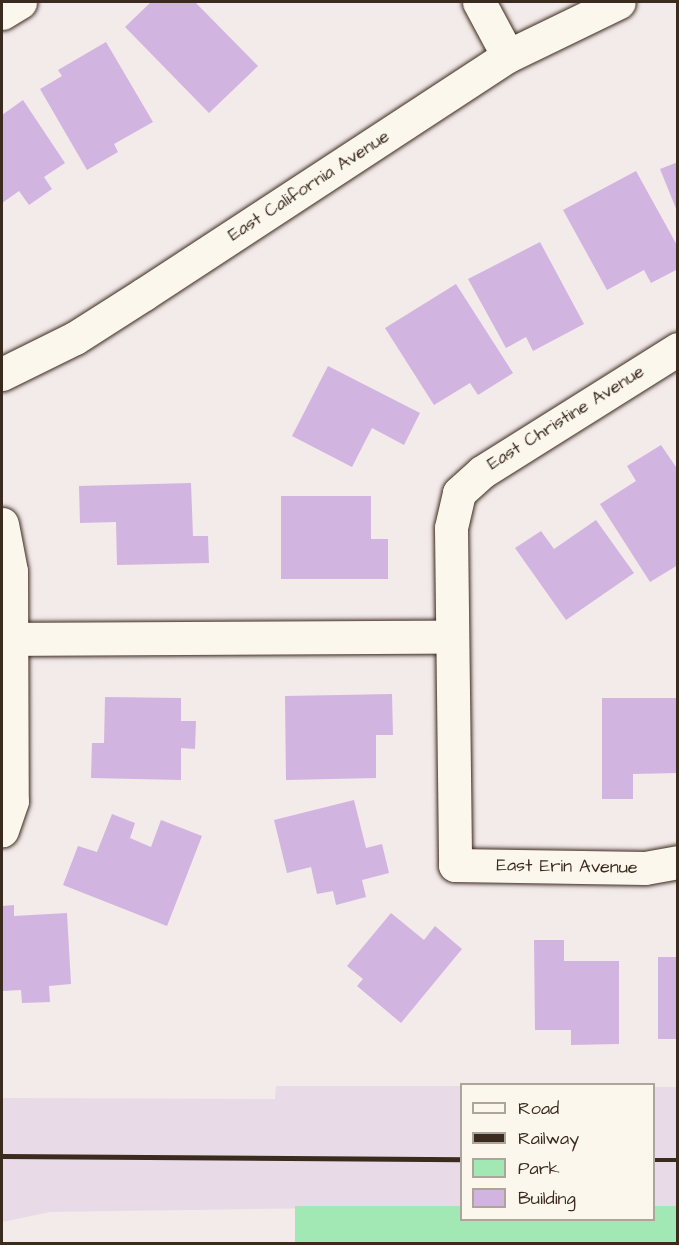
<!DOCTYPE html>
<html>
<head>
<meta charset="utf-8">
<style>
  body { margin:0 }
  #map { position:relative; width:679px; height:1245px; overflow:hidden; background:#f3eaea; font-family:"Architects Daughter",sans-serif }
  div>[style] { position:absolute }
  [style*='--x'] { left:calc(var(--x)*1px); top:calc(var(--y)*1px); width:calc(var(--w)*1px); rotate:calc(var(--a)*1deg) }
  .built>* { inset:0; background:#e9dae7; transform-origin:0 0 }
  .green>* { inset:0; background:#a2e8b4 }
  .building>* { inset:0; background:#d2b4e1; transform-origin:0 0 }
  .roads { filter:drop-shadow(0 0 2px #3b2a1e) drop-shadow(0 0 2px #3b2a1e) }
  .minor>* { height:33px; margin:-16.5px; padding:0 16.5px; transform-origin:16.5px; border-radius:16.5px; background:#fbf7ec }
  .tertiary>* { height:33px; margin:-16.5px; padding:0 16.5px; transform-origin:16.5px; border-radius:16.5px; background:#fbf7ec }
  .rail>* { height:4.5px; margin:-2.25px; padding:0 2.25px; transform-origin:2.25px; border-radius:2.25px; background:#3b2a1e }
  span { translate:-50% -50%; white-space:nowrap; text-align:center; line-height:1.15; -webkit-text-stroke:5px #fbf7ec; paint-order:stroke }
  .street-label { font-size:18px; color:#3b2a1e }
  .frame { position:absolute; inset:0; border:3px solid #3b2a1e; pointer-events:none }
  .legend { position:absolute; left:460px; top:1083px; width:195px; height:138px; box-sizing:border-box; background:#fbf7ec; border:2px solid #aea59a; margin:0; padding:8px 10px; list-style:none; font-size:18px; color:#3b2a1e }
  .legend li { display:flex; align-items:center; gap:12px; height:30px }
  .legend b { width:30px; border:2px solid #aea59a }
</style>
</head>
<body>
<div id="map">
  <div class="built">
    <i style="clip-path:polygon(276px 1086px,461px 1086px,461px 1206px,50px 1212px,2px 1222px,2px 1098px,275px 1099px)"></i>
    <i style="left:654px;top:1087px;width:23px;height:119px"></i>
  </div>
  <div class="green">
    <i style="clip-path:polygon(295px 1206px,461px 1206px,462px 1220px,654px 1220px,654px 1206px,677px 1206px,677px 1243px,295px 1243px)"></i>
  </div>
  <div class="building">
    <i style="clip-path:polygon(151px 2px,195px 2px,258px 66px,209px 113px,125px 27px)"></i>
    <i style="clip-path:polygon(106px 42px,153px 122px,114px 144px,118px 152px,87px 170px,40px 89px,62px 76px,58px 70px)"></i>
    <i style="clip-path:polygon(23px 100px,65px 163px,44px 177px,52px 189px,29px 205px,19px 191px,2px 203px,2px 115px)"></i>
    <i style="clip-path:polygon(678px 162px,678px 211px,677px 211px,660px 169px)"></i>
    <i style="clip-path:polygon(636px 171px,678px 247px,678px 269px,651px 283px,644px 270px,607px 290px,563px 210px)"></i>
    <i style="clip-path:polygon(540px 242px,584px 324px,533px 351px,526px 337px,506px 348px,468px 279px)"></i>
    <i style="clip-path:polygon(456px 284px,513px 373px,478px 395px,470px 383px,434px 405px,385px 328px)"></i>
    <i style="clip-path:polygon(328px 366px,420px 413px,404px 445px,372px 428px,352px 467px,292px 436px)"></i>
    <i style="clip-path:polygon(661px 445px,678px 470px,678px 565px,650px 582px,600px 504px,636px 481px,627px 466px)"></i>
    <i style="clip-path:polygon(191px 483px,193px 536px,208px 536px,209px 563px,117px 565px,116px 522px,80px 523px,79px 486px)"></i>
    <i style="clip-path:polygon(281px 496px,371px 496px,371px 539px,388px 539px,388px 579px,281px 579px)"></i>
    <i style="clip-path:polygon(596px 520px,634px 573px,566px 620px,515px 548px,541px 531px,554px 549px)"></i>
    <i style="clip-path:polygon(392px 694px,393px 735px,376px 735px,376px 778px,286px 780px,285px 696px)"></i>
    <i style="clip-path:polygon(105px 697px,181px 698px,181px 721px,196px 721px,195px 749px,181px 748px,181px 780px,91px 778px,92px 743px,104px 743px)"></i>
    <i style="clip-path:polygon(602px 698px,678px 698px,678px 773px,633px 774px,633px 799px,602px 799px)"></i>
    <i style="clip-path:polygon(354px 800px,366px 848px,382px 844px,389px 873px,362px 880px,366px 897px,336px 905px,333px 891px,317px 894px,311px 867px,287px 873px,274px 820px)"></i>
    <i style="clip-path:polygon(112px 814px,135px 823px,130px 838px,151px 847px,161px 820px,202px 836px,167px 926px,63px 885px,78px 846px,97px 852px)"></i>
    <i style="clip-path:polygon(14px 905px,14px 916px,67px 913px,71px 984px,49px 986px,50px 1002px,22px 1003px,21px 990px,2px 991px,2px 906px)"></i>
    <i style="clip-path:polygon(391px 913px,424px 940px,435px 926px,462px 949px,401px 1023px,357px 986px,363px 979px,347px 966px)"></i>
    <i style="clip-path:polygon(534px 940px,564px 940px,564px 961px,619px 961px,619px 1044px,571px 1045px,571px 1030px,535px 1030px)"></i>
    <i style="left:658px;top:957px;width:20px;height:82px"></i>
  </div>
  <div class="roads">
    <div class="minor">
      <i style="--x:2;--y:13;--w:21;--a:-31"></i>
      <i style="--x:678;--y:349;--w:231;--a:147.9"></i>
      <i style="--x:482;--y:472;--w:31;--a:138"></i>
      <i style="--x:459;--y:493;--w:36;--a:103"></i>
      <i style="--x:451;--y:528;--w:337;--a:89.3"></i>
      <i style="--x:455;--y:865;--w:190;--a:0.9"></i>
      <i style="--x:645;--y:868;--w:34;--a:-10"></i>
      <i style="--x:2;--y:524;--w:48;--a:79.2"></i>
      <i style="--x:11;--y:571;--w:230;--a:89.8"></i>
      <i style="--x:12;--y:801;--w:31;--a:109"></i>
      <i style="--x:12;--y:639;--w:440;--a:-0.3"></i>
    </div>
    <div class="tertiary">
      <i style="--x:479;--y:2;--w:61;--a:61.8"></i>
      <i style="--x:2;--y:374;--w:81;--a:-26.3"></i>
      <i style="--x:75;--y:338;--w:82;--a:-32.5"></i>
      <i style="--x:144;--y:294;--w:435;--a:-33.2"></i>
      <i style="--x:508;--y:56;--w:123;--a:-25.9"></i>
    </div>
  </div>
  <div class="rail">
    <i style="--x:2;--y:1156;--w:460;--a:0.4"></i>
    <i style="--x:654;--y:1160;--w:24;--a:0"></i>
  </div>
  <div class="street-label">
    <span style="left:309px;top:186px;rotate:-33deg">East California Avenue</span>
    <span style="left:566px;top:418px;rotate:-32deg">East Christine Avenue</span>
    <span style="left:567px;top:867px;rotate:1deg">East Erin Avenue</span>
  </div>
  <div class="frame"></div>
  <ul class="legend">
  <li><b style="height:8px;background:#fbf7ec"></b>Road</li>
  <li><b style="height:8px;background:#3b2a1e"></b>Railway</li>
  <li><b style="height:16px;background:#a2e8b4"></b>Park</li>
  <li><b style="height:16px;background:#d2b4e1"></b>Building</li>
  </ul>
</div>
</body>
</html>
